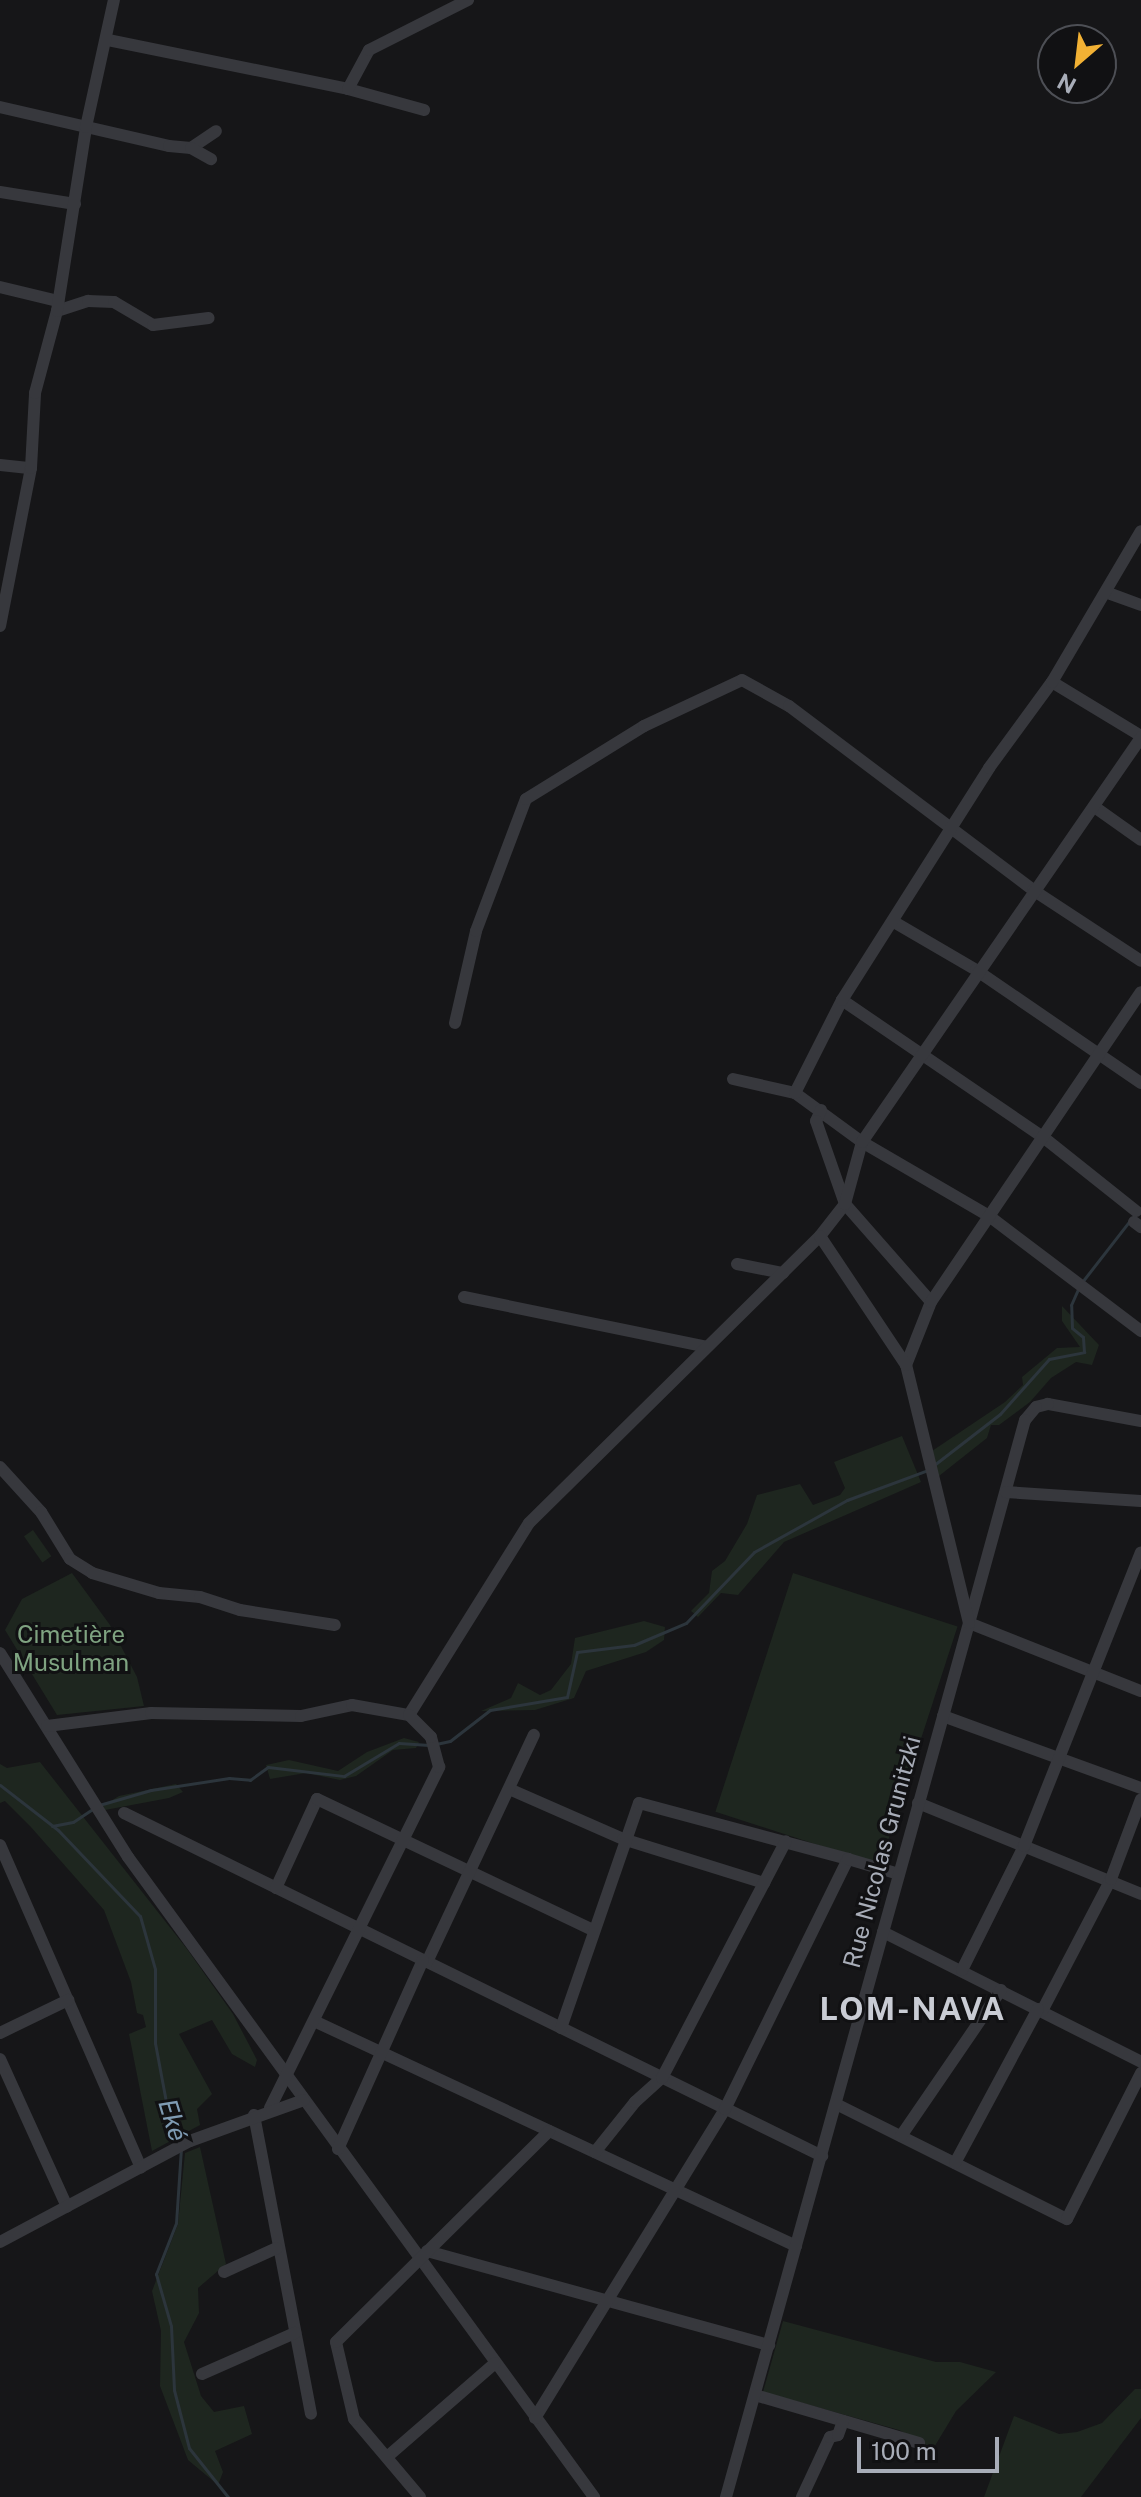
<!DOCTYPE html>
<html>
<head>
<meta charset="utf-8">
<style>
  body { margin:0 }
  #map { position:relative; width:1141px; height:2497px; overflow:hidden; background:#161618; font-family:"Public Sans",sans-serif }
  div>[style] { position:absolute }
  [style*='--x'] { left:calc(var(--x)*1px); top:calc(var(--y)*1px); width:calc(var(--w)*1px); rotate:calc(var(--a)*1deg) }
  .green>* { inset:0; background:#1e261f; transform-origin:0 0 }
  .stream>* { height:3px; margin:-1.5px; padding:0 1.5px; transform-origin:1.5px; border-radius:1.5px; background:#2c353c }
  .minor>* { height:12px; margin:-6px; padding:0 6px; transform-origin:6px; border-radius:6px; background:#37383d }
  span { translate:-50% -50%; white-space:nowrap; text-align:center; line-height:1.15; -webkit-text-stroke:6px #111113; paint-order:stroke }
  .park-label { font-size:24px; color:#7fa381 }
  .street-label { font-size:24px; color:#a8adb8 }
  .water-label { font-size:26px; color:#7f9bb3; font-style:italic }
  .district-label { font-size:32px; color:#c9ccd4; font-weight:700; letter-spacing:2px }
  .north { position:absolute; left:1037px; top:24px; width:80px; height:80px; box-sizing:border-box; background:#111113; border:2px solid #4d4f55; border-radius:50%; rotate:208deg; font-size:22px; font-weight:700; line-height:32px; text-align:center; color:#a8adb8 }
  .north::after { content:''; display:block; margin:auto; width:28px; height:36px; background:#f2b134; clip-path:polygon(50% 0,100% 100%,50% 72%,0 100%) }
  .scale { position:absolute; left:857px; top:2437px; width:142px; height:36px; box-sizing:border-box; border:4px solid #a8adb8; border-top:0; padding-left:10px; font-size:24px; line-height:28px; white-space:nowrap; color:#a8adb8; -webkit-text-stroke:6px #111113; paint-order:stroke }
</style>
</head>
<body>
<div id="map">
  <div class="green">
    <i style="clip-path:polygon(1062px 1306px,1099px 1345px,1092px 1365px,1076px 1362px,1051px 1378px,1030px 1402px,999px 1425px,991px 1425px,987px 1438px,939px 1476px,932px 1451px,1005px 1402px,1023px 1385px,1022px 1377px,1057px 1348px,1080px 1347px,1062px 1321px)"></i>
    <i style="clip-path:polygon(902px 1436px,921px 1482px,784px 1542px,738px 1595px,721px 1593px,698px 1617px,691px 1611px,709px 1593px,712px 1571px,725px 1561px,747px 1524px,757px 1495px,800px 1484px,813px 1505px,840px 1495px,845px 1488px,834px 1462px)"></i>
    <i style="left:33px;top:1530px;width:32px;height:11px;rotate:55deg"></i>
    <i style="clip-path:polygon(72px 1573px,110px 1625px,137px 1677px,144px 1706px,57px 1715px,5px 1630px,22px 1599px)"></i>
    <i style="left:793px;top:1573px;width:173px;height:251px;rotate:18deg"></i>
    <i style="clip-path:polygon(644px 1621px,665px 1627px,664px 1640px,646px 1652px,586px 1671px,574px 1698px,535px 1710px,481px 1711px,511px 1698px,518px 1683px,540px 1695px,551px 1690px,571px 1664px,575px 1638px)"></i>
    <i style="clip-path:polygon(404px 1738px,419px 1742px,416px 1748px,393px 1750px,356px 1776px,340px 1780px,306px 1773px,270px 1779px,266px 1765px,289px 1760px,338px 1771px,367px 1752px)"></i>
    <i style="clip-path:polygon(40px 1762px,187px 1949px,233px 2014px,257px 2060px,255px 2067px,232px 2054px,212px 2020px,179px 2034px,212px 2094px,197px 2109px,200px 2125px,152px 2151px,129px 2034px,146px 2027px,143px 2015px,137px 2013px,131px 1982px,104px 1910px,30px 1826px,5px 1801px,0 1803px,0 1764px,7px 1768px)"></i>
    <i style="clip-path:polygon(176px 1784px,183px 1792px,169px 1798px,105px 1810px,103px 1806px,119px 1796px)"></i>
    <i style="clip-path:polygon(200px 2147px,226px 2264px,198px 2288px,199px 2313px,184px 2342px,201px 2396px,214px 2412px,244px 2406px,252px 2434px,215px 2451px,223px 2472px,218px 2485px,188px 2460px,160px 2386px,161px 2331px,152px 2291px,178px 2224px,185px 2153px)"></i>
    <i style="clip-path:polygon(783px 2321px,936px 2362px,960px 2362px,996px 2372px,956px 2411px,933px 2449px,899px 2430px,763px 2392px)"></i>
    <i style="clip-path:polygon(1135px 2389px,1141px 2389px,1141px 2418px,1081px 2497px,984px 2497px,1014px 2416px,1059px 2434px,1077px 2432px,1102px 2423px)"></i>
  </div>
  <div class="stream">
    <i style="--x:1082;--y:1282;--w:80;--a:-52.1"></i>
    <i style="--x:934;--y:1465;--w:83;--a:-37.7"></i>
    <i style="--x:1000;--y:1414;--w:74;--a:-48.3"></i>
    <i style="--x:1049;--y:1359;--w:36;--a:-11"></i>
    <i style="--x:1084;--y:1352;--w:15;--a:-94"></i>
    <i style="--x:1083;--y:1337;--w:14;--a:-141"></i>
    <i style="--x:1072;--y:1328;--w:23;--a:-92"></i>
    <i style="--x:1071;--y:1305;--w:17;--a:-66"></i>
    <i style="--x:436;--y:1744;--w:14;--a:-12"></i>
    <i style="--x:450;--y:1741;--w:51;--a:-37.8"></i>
    <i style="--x:490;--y:1710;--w:78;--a:-9.6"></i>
    <i style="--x:567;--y:1697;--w:46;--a:-77.5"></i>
    <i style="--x:577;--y:1652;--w:57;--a:-7"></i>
    <i style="--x:634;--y:1645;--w:56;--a:-22.9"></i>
    <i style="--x:686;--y:1623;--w:98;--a:-46.2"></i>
    <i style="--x:754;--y:1552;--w:107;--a:-29.2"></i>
    <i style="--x:847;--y:1500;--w:86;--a:-20.3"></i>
    <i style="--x:0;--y:1785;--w:73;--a:37.8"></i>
    <i style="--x:58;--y:1830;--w:119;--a:46.4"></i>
    <i style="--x:140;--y:1916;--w:55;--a:74.2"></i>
    <i style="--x:155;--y:1969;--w:74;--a:90"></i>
    <i style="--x:155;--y:2043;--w:76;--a:79.4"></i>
    <i style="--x:169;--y:2118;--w:25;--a:69"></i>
    <i style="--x:99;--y:1805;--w:54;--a:-16.1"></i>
    <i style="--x:151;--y:1790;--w:79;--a:-8.7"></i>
    <i style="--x:229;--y:1778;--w:21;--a:5"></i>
    <i style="--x:250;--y:1780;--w:22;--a:-36"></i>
    <i style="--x:268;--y:1767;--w:77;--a:6.8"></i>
    <i style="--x:344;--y:1776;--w:64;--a:-31"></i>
    <i style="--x:399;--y:1743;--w:30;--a:4"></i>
    <i style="--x:52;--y:1826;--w:21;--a:-11"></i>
    <i style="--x:73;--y:1822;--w:23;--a:-34"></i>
    <i style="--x:181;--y:2148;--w:75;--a:93.8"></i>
    <i style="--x:176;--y:2223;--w:55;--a:111.4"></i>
    <i style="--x:156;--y:2274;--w:54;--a:73.9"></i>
    <i style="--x:171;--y:2326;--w:64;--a:87.3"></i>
    <i style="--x:174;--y:2390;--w:60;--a:75.5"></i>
    <i style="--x:189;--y:2448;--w:63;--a:51.5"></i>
  </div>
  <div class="minor">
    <i style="--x:108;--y:40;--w:245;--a:11.5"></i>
    <i style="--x:348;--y:89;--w:79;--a:15.4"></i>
    <i style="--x:348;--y:89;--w:44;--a:-61.7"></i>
    <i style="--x:369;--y:50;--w:111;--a:-26.8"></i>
    <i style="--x:0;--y:107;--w:173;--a:13"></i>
    <i style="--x:169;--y:146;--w:22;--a:5"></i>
    <i style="--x:191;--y:148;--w:30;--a:-34"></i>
    <i style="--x:191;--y:148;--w:23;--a:29"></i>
    <i style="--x:0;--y:192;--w:76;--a:9.1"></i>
    <i style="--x:0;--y:287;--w:60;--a:13.6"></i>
    <i style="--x:57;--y:311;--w:33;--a:-18"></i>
    <i style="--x:88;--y:301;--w:26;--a:2"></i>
    <i style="--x:114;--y:302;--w:45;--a:30.5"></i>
    <i style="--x:153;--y:325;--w:56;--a:-7.1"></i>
    <i style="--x:0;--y:465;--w:31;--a:6"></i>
    <i style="--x:1108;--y:593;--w:35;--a:20"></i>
    <i style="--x:0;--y:626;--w:161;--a:-78.9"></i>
    <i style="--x:31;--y:468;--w:75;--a:-86.9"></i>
    <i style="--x:35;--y:393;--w:85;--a:-75"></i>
    <i style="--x:57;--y:311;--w:186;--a:-81"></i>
    <i style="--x:86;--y:127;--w:130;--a:-77.6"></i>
    <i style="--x:1052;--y:682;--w:104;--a:31.2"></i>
    <i style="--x:1096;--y:808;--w:55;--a:35.4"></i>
    <i style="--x:894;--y:922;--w:95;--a:30.3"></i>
    <i style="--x:976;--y:970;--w:200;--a:34.4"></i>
    <i style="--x:842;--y:1000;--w:243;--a:34.3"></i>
    <i style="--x:1043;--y:1137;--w:119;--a:38.5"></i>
    <i style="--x:455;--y:1023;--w:94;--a:-77.1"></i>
    <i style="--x:476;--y:931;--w:141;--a:-69.3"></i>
    <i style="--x:526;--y:799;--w:139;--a:-31.7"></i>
    <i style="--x:644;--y:726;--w:108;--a:-25.1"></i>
    <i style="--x:742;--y:680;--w:54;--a:29"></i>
    <i style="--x:789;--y:706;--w:306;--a:37"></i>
    <i style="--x:1033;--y:890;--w:129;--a:33.3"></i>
    <i style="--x:733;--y:1079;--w:64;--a:12.7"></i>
    <i style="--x:795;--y:1093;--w:83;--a:36.2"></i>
    <i style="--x:862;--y:1142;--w:147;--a:30.2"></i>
    <i style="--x:989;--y:1216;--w:191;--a:37.1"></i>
    <i style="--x:795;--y:1093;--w:104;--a:-63.2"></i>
    <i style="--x:842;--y:1000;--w:275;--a:-57.6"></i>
    <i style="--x:989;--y:768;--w:107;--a:-53.8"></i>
    <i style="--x:1052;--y:682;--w:175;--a:-59.5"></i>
    <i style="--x:821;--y:1110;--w:12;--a:114"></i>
    <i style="--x:816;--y:1121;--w:88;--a:70.7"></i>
    <i style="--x:845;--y:1204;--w:130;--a:48.7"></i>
    <i style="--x:1134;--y:1222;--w:9;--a:36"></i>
    <i style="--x:737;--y:1264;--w:47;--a:11.1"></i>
    <i style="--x:464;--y:1297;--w:248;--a:11.6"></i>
    <i style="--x:906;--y:1365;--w:68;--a:-68.4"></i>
    <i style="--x:931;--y:1302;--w:374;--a:-55.9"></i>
    <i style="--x:1141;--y:1421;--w:95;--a:-169.6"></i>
    <i style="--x:1048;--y:1404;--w:12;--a:166"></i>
    <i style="--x:1036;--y:1407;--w:17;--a:130"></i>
    <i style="--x:1025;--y:1420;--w:211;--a:105.4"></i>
    <i style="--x:969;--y:1623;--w:185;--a:21.6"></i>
    <i style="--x:0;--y:1467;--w:61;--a:47.7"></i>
    <i style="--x:41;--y:1512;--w:55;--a:58.3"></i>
    <i style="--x:70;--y:1559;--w:26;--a:32"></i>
    <i style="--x:92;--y:1573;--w:70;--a:16.6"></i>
    <i style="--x:159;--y:1593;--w:41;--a:5.6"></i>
    <i style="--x:200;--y:1597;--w:42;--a:18"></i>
    <i style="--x:240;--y:1610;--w:96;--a:9"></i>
    <i style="--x:1006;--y:1492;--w:135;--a:3.8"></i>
    <i style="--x:0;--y:1653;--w:241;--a:57.9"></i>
    <i style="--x:128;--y:1857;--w:792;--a:53.94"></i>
    <i style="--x:943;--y:1716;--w:211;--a:20"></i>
    <i style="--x:47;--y:1726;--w:105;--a:-7.1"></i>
    <i style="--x:151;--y:1713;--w:150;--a:1.1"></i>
    <i style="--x:301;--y:1716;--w:52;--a:-12.2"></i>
    <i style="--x:352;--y:1705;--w:58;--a:10"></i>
    <i style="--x:409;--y:1715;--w:226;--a:-58"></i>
    <i style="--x:529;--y:1523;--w:409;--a:-44.6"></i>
    <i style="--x:820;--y:1236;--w:41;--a:-52"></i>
    <i style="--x:845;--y:1204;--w:64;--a:-74.7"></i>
    <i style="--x:862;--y:1142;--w:492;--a:-55.4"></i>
    <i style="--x:509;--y:1789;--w:124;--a:23.7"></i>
    <i style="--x:623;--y:1839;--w:148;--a:17.3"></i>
    <i style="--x:918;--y:1803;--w:241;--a:22.2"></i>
    <i style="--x:124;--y:1813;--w:778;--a:26.17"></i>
    <i style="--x:0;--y:1845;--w:352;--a:66.4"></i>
    <i style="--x:276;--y:1888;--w:98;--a:-65.3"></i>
    <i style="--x:317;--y:1799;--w:303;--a:25.4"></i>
    <i style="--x:883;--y:1932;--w:289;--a:26.7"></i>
    <i style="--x:427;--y:1962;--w:251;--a:-64.8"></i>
    <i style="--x:962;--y:1970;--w:139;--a:-63.4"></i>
    <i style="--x:1024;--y:1846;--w:316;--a:-68.3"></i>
    <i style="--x:1042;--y:2011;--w:149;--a:-62.4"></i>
    <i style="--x:1111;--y:1879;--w:85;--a:-69.4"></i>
    <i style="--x:314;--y:2021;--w:532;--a:25.02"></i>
    <i style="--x:561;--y:2028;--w:238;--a:-70.9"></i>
    <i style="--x:639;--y:1803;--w:216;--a:15"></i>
    <i style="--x:0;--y:2033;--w:76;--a:-25.9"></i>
    <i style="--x:0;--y:2059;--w:162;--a:65.6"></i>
    <i style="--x:836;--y:2104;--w:258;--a:26.5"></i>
    <i style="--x:1067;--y:2219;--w:164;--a:-63.1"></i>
    <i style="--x:270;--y:2108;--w:381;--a:-63.6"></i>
    <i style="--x:439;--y:1767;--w:31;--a:-105"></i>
    <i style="--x:431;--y:1737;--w:31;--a:-135"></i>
    <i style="--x:254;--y:2115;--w:304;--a:79.2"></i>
    <i style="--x:901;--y:2136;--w:177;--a:-55.6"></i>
    <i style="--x:338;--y:2149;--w:207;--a:-65.8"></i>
    <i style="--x:595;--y:2152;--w:64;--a:-51.3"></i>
    <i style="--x:635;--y:2102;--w:36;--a:-42"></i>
    <i style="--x:662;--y:2078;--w:267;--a:-62.4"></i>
    <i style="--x:955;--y:2163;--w:175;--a:-61.7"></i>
    <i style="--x:0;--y:2242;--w:215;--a:-28"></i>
    <i style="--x:190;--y:2141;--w:121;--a:-19.8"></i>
    <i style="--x:427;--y:2251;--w:355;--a:15.4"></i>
    <i style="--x:224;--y:2272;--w:58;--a:-24.4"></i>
    <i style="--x:202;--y:2374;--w:102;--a:-23.8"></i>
    <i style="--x:755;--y:2395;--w:171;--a:16.3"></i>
    <i style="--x:535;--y:2418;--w:363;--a:-58.4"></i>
    <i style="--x:725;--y:2109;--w:279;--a:-63.8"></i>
    <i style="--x:848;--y:1859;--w:53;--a:16.4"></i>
    <i style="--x:387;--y:2457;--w:143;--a:-41"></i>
    <i style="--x:420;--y:2497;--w:102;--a:-130.2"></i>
    <i style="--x:354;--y:2419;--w:79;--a:-103.2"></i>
    <i style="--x:336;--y:2342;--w:300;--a:-44.7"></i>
    <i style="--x:726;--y:2497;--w:907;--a:-74.46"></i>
    <i style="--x:969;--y:1623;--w:266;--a:-103.7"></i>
    <i style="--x:906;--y:1365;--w:155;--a:-123.7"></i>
    <i style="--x:802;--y:2497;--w:66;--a:-65"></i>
    <i style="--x:830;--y:2437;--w:8;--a:-14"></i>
    <i style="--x:838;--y:2435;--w:15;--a:-70"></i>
  </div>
  <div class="park-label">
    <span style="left:71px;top:1649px">Cimetière<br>Musulman</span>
  </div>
  <div class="street-label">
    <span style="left:882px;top:1852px;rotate:-75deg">Rue Nicolas Grunitzki</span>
  </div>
  <div class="water-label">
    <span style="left:173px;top:2120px;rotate:73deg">Eké</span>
  </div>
  <div class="district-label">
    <span style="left:913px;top:2009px">LOM-NAVA</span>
  </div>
  <div class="north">N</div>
  <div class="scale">100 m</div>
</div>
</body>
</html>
